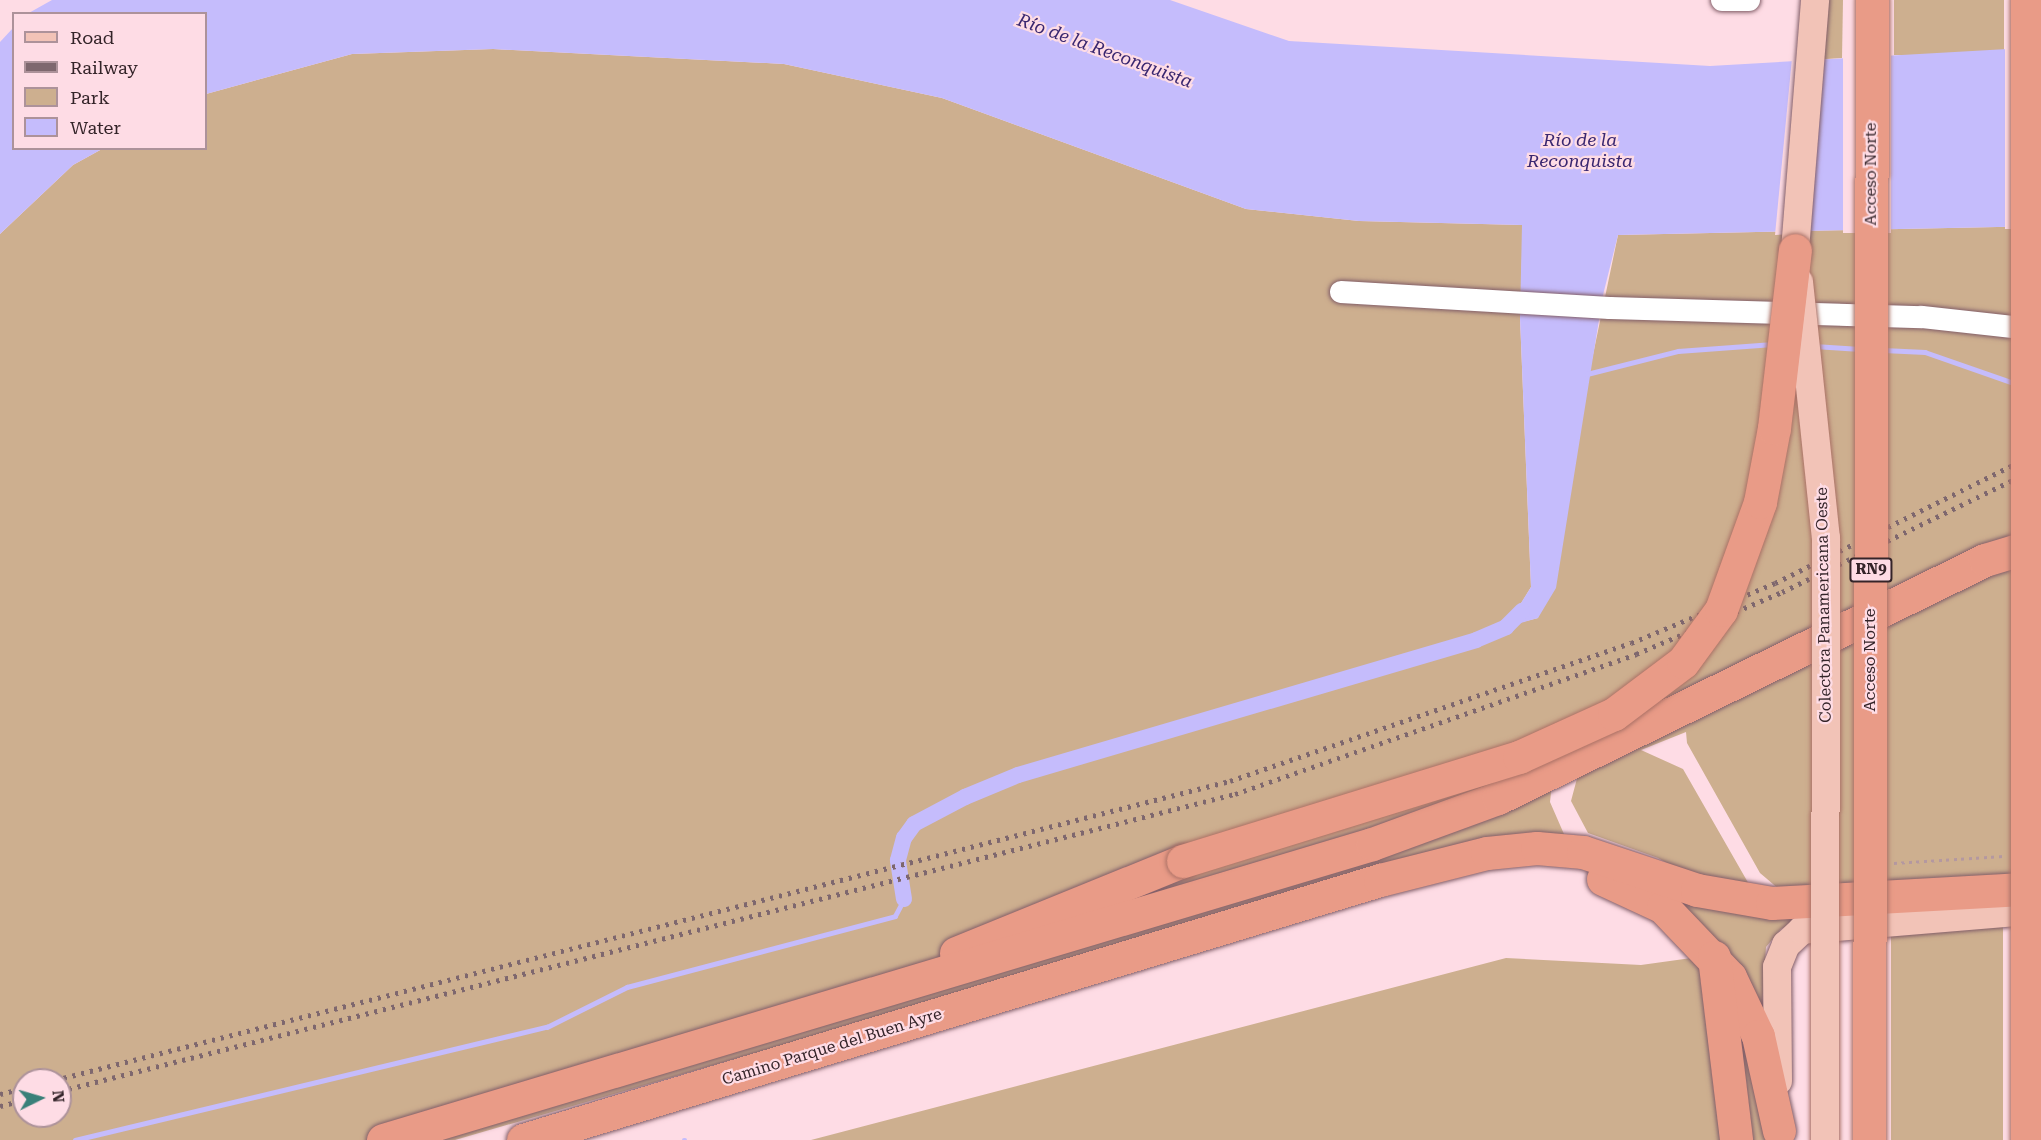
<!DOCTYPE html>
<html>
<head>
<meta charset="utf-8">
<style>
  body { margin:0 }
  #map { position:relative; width:2041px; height:1140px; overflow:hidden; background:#fedce5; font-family:"Roboto Serif",serif }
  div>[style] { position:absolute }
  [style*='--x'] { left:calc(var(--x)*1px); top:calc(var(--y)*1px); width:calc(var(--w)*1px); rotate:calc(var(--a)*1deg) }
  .green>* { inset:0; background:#cdaf8f; transform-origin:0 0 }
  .water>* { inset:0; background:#c5bcfc }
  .pier>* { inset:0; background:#fedce5; transform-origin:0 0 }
  .stream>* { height:4.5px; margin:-2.25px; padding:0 2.25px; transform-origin:2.25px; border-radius:2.25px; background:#c5bcfc }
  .canal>* { height:16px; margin:-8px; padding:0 8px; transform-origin:8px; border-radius:8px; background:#c5bcfc }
  .path>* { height:3px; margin-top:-1.5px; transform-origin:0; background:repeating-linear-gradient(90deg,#b498a0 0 3px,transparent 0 7.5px) }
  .roads { filter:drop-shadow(0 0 2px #825e68) drop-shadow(0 0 2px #825e68) }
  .minor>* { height:22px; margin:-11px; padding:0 11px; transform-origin:11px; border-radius:11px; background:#fff }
  .major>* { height:28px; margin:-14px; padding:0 14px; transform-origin:14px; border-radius:14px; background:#f2c3b7 }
  .highway>* { height:33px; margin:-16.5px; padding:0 16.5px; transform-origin:16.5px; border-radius:16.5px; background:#e99b87 }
  .rail>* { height:4.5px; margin-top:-2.25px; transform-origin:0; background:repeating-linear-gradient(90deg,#7e676e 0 3px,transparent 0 9px) }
  .bridges { filter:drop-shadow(0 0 2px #aa7166) drop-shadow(0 0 2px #aa7166) }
  .major-bridge>* { height:28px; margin:-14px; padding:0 14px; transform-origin:14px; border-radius:14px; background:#f2c3b7 }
  .highway-bridge>* { height:33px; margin:-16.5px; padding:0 16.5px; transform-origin:16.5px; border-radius:16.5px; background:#e99b87 }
  span { translate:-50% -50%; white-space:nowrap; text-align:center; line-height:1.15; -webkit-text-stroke:4.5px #fedce5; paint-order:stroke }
  .shield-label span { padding:2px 4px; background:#fedce5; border:2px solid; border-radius:4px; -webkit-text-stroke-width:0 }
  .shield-label { font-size:15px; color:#342429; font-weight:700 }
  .street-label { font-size:16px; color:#342429 }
  .water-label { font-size:18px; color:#3a2770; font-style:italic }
  .legend { position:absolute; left:12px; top:12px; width:195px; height:138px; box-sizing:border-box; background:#fedce5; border:2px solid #ad929a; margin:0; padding:8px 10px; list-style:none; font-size:18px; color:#342429 }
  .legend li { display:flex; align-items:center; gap:12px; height:30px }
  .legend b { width:30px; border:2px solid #ad929a }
  .north { position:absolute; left:12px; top:1068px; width:60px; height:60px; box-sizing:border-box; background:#fedce5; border:2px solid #ad929a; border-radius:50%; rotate:85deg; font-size:16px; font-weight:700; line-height:24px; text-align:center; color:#342429 }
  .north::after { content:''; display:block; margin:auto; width:21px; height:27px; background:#398079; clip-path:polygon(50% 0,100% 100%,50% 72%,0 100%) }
</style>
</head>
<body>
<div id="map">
  <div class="green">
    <i style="clip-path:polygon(1817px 0,1843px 0,1842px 58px,1811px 60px)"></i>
    <i style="left:1894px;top:0;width:110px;height:55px"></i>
    <i style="clip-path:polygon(evenodd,493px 49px,784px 64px,942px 98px,1246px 209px,1359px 221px,1523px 225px,1520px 318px,1531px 587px,1507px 626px,1538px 618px,1618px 235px,2041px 226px,2041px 543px,1498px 798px,383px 1140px,0 1140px,0 234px,73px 165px,102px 149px,206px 148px,206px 94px,352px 54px,493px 49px,24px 1080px,60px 1080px,60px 1116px,24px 1116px,24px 1080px)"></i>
    <i style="clip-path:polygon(2034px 557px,2041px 881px,1786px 895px,1760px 873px,1687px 743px,1686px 732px,1641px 750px,1683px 769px,1754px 893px,1708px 886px,1658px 858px,1588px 833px,1571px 801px,1579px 771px,1552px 783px,1550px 802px,1567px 841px,914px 1007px,455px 1140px,427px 1140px,1380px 856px,2000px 568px)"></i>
    <i style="clip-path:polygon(1568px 859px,1810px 915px,1781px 929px,1766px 947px,1762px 1008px,1593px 869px,1545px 864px)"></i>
    <i style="left:2003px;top:921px;width:219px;height:112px;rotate:90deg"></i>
    <i style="clip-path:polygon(1713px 955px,1736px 1140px,811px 1140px,1506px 958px,1641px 965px)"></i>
    <i style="clip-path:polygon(1736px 1012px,1768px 1140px,1747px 1140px)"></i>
  </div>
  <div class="water">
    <i style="clip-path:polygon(52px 0,1170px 0,1289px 41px,1710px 66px,2041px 47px,2041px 226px,1618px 235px,1603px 295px,1556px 588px,1538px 618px,1506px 627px,1531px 587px,1520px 318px,1522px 225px,1359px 221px,1246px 209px,942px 98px,784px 64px,493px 49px,352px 54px,206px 94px,206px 14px,27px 14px)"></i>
    <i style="clip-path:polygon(13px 28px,14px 148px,102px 149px,73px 165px,0 234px,0 42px)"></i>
  </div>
  <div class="pier">
    <i style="left:2041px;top:44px;width:185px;height:36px;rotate:90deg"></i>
    <i style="left:1891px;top:52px;width:181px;height:48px;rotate:90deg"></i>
    <i style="clip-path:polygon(1811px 57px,1798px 234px,1775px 235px,1792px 58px)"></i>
  </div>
  <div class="stream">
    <i style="--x:1814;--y:346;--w:46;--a:3.7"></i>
    <i style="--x:1883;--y:350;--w:42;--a:2.7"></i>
    <i style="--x:1925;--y:352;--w:94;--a:19.2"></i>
    <i style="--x:1587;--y:374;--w:94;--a:-14.2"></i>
    <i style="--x:1678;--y:351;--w:95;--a:-4.2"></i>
    <i style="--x:75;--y:1140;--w:485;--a:-13.5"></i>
    <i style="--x:547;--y:1027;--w:89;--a:-26.6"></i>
    <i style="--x:627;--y:987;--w:277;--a:-14.8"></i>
    <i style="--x:895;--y:916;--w:19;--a:-62"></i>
    <i style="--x:684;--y:1140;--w:1;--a:0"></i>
  </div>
  <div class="canal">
    <i style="--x:904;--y:899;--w:39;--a:-99"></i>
    <i style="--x:898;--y:860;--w:23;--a:-75"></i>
    <i style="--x:904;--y:838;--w:17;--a:-54"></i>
    <i style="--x:914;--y:824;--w:58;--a:-27.9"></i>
    <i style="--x:965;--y:797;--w:57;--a:-22.5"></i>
    <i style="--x:1018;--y:775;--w:477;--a:-16.4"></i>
    <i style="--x:1476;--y:640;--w:33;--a:-23"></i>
    <i style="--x:1506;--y:627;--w:23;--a:-45"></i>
  </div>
  <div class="path">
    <i style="--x:1894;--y:863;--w:110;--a:-3.6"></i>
  </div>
  <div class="roads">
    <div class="minor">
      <i style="--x:1722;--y:0;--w:27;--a:0"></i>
      <i style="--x:1341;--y:292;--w:269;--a:3.4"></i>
      <i style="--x:1610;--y:308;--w:312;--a:1.7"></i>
      <i style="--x:1922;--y:317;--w:119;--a:6.3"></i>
    </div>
    <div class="major">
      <i style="--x:1795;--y:250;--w:251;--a:-85.4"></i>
      <i style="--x:1778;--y:1081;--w:114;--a:-90.5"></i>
      <i style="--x:1777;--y:967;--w:24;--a:-68"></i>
      <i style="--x:1786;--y:945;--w:22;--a:-43"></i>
      <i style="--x:1802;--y:930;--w:240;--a:-4.8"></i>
    </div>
    <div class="highway">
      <i style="--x:1603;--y:879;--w:66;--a:25"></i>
      <i style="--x:1663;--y:907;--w:97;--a:46.3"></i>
      <i style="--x:1730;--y:977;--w:65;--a:64.6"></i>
      <i style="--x:1758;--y:1036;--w:97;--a:77.5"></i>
      <i style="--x:956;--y:953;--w:245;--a:-22.1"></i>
      <i style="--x:1714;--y:957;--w:184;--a:83.1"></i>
      <i style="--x:383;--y:1140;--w:1032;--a:-16.66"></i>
      <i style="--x:1372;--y:844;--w:134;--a:-20.1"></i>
      <i style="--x:1498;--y:798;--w:542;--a:-26.05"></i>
      <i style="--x:1985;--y:560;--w:59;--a:-16.9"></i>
      <i style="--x:523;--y:1140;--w:896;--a:-16.88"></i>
      <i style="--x:1380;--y:880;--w:110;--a:-14.2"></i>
      <i style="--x:1487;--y:853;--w:50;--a:-5.7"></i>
      <i style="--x:1537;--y:848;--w:46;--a:5"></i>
      <i style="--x:1583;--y:852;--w:120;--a:18.4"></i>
      <i style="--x:1697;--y:890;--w:76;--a:9.8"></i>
      <i style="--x:1772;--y:903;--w:269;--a:-3.2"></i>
    </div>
  </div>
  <div class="rail">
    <i style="--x:55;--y:1080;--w:1212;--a:-14.28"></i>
    <i style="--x:1230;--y:781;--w:424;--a:-19"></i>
    <i style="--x:1631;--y:643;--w:156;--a:-22.6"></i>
    <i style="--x:1775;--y:583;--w:297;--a:-26.4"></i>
    <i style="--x:60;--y:1091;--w:1212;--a:-14.19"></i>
    <i style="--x:1235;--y:794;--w:425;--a:-19.2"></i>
    <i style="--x:1636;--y:654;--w:159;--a:-23"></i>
    <i style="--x:1782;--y:592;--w:288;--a:-25.9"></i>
    <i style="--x:0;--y:1094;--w:25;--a:-14"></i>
    <i style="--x:0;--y:1106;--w:25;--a:-14"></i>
  </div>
  <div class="bridges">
    <div class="major-bridge">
      <i style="--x:1799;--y:282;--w:257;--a:84"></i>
      <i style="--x:1826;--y:538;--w:602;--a:90.1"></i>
    </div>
    <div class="highway-bridge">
      <i style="--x:1183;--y:861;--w:352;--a:-17.2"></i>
      <i style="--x:1519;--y:757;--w:104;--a:-24.4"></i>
      <i style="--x:1614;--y:714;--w:86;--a:-37"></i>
      <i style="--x:1683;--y:662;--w:64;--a:-53.8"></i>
      <i style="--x:1721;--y:610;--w:115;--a:-70.1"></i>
      <i style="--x:1760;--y:502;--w:75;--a:-79.3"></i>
      <i style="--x:1774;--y:428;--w:179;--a:-83.3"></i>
      <i style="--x:1869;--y:1140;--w:1140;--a:-89.85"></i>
      <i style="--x:2027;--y:1140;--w:1140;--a:-90"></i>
    </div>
  </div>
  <div class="shield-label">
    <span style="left:1871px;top:570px">RN9</span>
  </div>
  <div class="street-label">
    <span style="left:1871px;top:174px;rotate:-90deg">Acceso Norte</span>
    <span style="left:1824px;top:605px;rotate:-91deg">Colectora Panamericana Oeste</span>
    <span style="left:1870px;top:660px;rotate:-90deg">Acceso Norte</span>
    <span style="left:832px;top:1047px;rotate:-17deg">Camino Parque del Buen Ayre</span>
  </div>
  <div class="water-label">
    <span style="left:1105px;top:51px;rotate:20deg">Río de la Reconquista</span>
    <span style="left:1580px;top:151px">Río de la<br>Reconquista</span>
  </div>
  <ul class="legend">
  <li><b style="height:8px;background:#f2c3b7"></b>Road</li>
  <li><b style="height:8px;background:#7e676e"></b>Railway</li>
  <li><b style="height:16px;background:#cdaf8f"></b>Park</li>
  <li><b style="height:16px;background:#c5bcfc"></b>Water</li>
  </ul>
  <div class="north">N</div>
</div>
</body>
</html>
